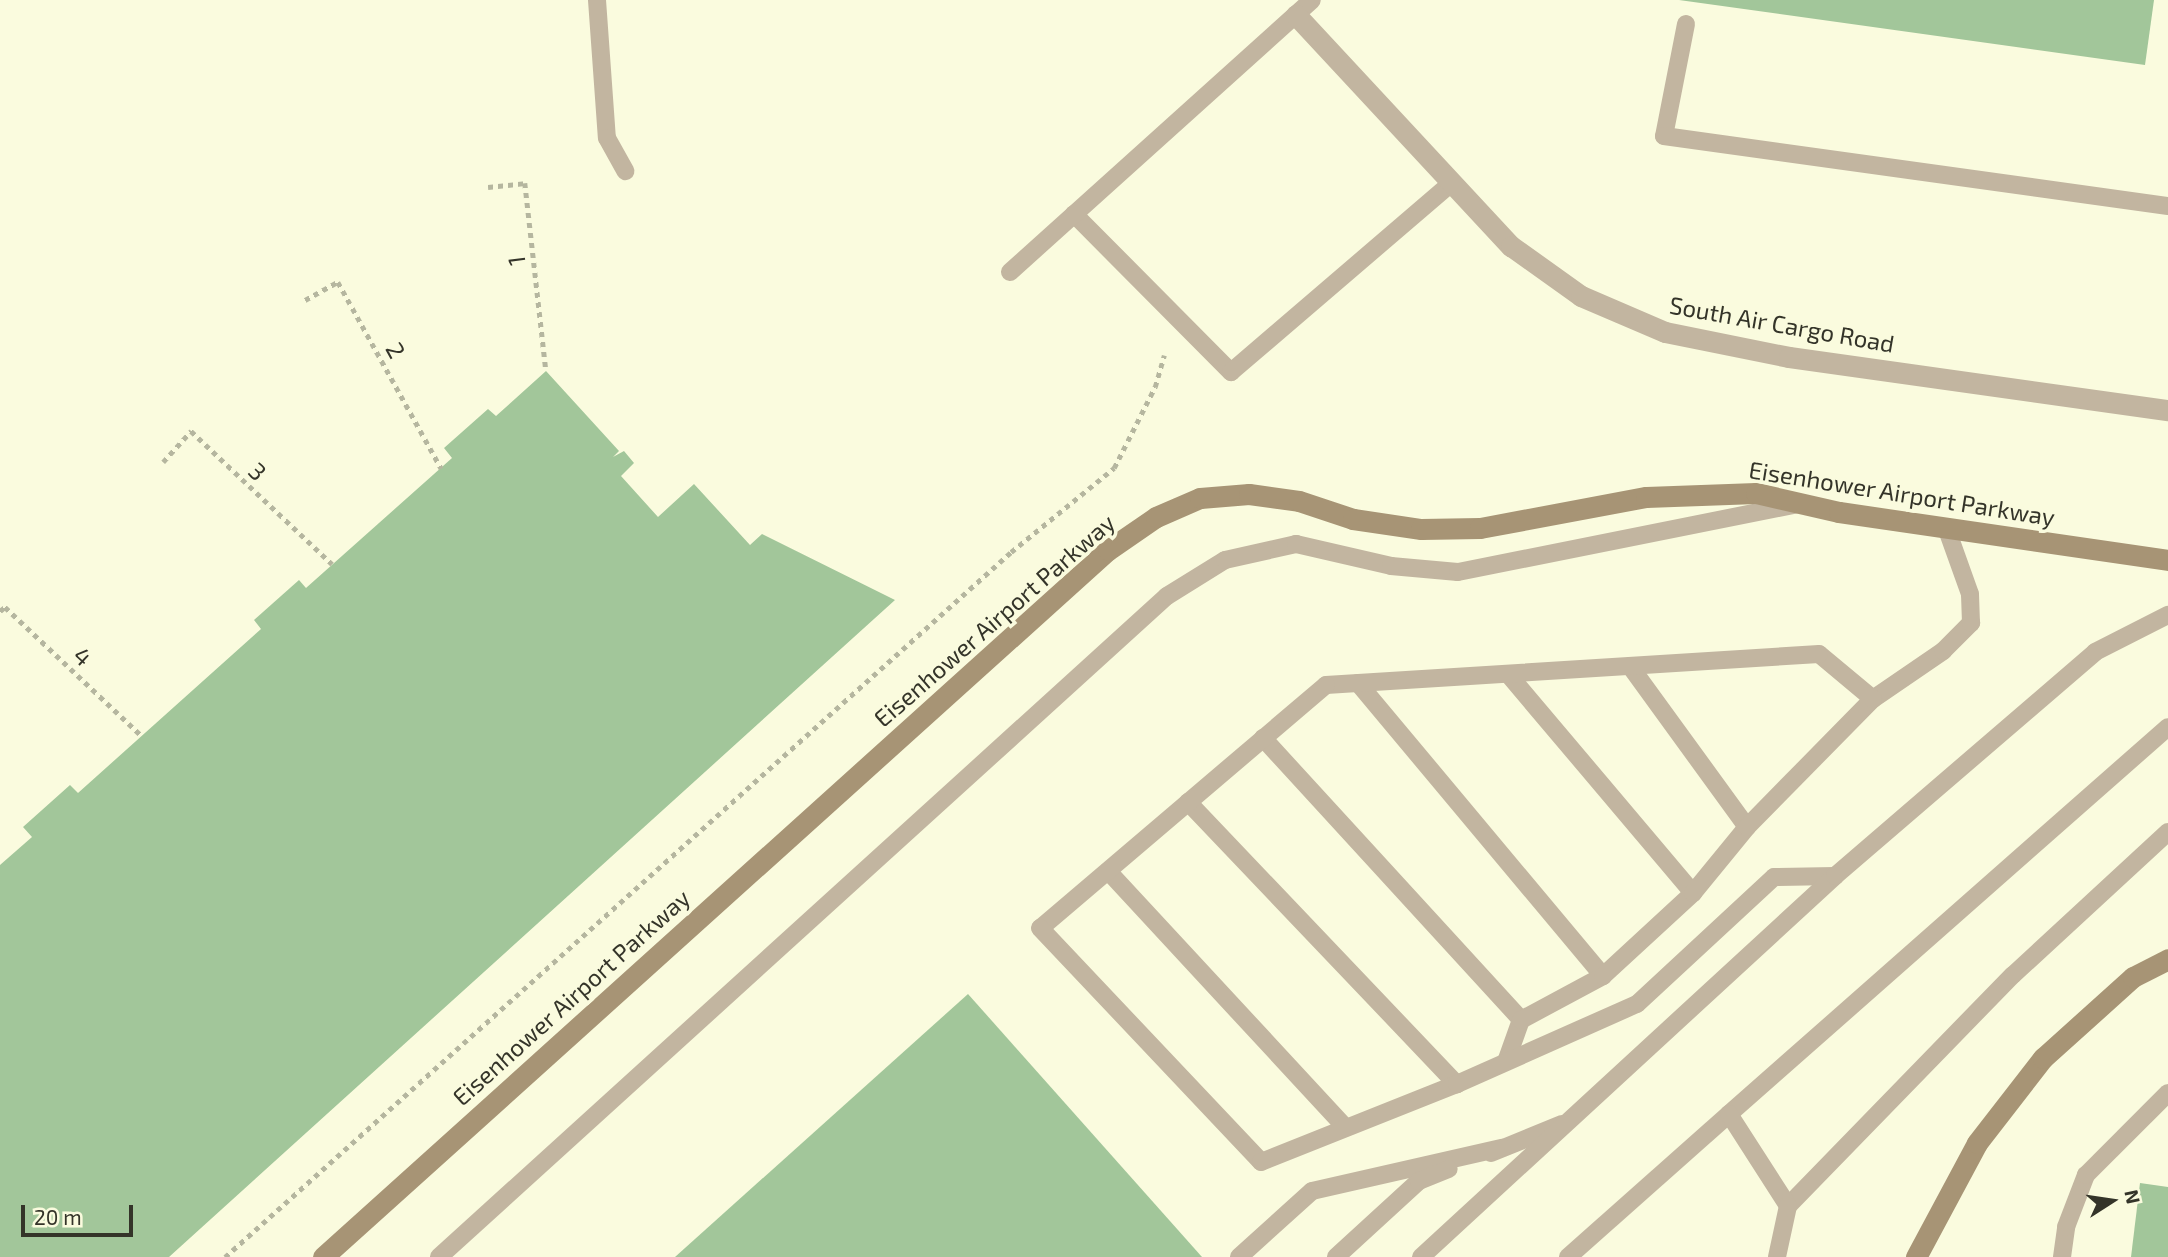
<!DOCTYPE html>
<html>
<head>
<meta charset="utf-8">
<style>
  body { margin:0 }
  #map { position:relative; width:2168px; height:1257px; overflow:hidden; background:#fafbde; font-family:"Exo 2",sans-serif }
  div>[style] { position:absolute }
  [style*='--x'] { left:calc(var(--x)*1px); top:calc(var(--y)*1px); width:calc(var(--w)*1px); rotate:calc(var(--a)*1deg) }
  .building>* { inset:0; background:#a2c69a }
  .path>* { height:4.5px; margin-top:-2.25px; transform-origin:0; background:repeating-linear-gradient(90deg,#b5b69f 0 5px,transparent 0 10px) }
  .service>* { height:18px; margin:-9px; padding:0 9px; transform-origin:9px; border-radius:9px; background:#c2b5a0 }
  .minor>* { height:21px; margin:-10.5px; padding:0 10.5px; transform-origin:10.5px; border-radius:10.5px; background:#c2b5a0 }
  .secondary>* { height:21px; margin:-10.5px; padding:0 10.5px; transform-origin:10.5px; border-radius:10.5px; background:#a79475 }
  span { translate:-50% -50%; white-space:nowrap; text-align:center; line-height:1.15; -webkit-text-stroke:7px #fafbde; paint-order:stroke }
  .street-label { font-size:24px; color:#343429 }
  .north { position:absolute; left:2077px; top:1166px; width:70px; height:70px; -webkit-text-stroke:5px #fafbde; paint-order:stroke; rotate:78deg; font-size:19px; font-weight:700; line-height:28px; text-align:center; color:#343429 }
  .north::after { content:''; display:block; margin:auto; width:24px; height:32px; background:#343429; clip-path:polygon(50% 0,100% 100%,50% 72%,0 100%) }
  .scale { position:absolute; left:21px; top:1205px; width:112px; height:32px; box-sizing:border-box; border:4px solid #343429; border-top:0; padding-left:9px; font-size:21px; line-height:24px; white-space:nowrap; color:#343429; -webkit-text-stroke:5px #fafbde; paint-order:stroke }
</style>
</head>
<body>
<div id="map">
  <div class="building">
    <i style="clip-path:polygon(1679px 0,2154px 0,2145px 65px)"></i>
    <i style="clip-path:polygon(546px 371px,619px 451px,613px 457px,624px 451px,634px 463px,621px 476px,658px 517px,694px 484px,750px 545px,762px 534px,895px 600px,169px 1257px,0 1257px,0 865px,32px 837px,23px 827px,70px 785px,78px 793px,261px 629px,254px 620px,299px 580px,306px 588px,452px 458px,444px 448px,488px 409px,496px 416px)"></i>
    <i style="clip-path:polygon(968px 994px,1202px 1257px,675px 1257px)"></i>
    <i style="clip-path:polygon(2140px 1183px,2168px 1187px,2168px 1257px,2131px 1257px)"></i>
  </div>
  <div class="path">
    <i style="--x:488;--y:187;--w:37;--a:-6"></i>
    <i style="--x:525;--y:183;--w:189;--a:83.6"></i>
    <i style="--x:305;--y:300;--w:38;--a:-29"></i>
    <i style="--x:338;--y:282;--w:213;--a:61"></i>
    <i style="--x:163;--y:462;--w:42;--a:-47.9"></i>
    <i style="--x:191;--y:431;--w:194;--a:43.3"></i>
    <i style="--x:0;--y:611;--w:6;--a:-39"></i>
    <i style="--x:5;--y:607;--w:188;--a:43.3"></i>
    <i style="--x:225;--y:1257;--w:1056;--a:-41.89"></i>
    <i style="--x:1011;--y:552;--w:133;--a:-39.2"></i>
    <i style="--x:1114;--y:468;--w:91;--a:-63.2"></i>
    <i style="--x:1155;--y:387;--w:33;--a:-74"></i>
  </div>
  <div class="service">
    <i style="--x:597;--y:0;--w:138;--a:85.9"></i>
    <i style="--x:607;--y:138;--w:38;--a:61"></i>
    <i style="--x:1686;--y:24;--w:114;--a:101.1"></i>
    <i style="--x:1664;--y:136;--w:509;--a:7.91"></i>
    <i style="--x:1074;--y:214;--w:223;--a:45.2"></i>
    <i style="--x:1231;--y:372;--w:289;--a:-40.6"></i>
    <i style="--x:1010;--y:272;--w:406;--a:-42"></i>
    <i style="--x:1630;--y:666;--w:199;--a:54"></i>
    <i style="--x:1508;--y:674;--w:287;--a:49.8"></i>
    <i style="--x:1358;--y:683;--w:382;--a:50.1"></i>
    <i style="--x:1873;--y:699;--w:85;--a:-34.4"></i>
    <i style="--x:1943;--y:651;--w:40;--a:-45"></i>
    <i style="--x:1971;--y:623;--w:29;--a:-92"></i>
    <i style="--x:1970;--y:594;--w:71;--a:-109.7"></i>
    <i style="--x:1263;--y:738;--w:382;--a:47.5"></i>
    <i style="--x:1188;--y:802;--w:390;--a:46.4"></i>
    <i style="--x:1108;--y:871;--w:349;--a:47.2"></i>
    <i style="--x:1507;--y:1059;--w:41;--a:-70.3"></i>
    <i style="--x:1521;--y:1020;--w:93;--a:-28.2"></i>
    <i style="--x:1603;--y:976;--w:122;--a:-42.7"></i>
    <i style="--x:1693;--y:893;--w:85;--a:-50.7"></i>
    <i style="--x:1747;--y:827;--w:180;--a:-45.5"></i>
    <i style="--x:1873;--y:699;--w:70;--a:-140.2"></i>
    <i style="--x:1819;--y:654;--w:494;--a:176.4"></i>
    <i style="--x:1326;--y:685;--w:375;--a:139.6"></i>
    <i style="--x:1040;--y:928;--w:322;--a:46.6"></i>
    <i style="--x:1261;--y:1162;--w:211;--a:-21.7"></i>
    <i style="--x:1457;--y:1084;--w:197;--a:-24"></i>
    <i style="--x:1637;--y:1004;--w:187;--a:-42.8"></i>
    <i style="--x:1774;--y:877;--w:61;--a:-0.9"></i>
    <i style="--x:1729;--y:1114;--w:585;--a:-41.4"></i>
    <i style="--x:1491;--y:1153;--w:77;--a:-22.2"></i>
    <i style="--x:1788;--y:1206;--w:322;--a:-45.8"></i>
    <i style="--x:2013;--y:975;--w:211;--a:-42.7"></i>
    <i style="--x:439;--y:1257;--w:983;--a:-42.24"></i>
    <i style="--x:1167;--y:596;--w:68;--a:-31.8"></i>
    <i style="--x:1225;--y:560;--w:73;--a:-12.7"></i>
    <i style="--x:1296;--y:544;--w:98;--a:13"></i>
    <i style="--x:1391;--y:566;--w:67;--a:5.1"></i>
    <i style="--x:1458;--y:572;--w:346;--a:-11.3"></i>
    <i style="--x:1239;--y:1257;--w:98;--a:-42.1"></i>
    <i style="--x:1312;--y:1191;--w:195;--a:-12.8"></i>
    <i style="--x:1336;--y:1257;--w:113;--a:-42.5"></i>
    <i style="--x:1419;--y:1181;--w:32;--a:-22"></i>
    <i style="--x:1421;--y:1257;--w:563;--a:-42.62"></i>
    <i style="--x:1835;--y:876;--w:343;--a:-40.7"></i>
    <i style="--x:2095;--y:652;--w:82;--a:-26.9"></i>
    <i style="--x:1568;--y:1257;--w:215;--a:-41.6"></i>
    <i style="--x:1729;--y:1114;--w:109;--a:57.3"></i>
    <i style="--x:1788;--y:1206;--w:52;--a:102.2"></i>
    <i style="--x:2062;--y:1257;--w:30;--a:-82"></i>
    <i style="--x:2066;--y:1227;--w:56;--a:-69"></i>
    <i style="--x:2086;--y:1175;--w:116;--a:-45"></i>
  </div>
  <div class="minor">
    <i style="--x:1296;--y:15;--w:316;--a:47.1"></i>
    <i style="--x:1511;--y:246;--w:86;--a:35.5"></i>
    <i style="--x:1581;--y:296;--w:91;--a:23.2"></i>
    <i style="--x:1665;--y:332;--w:126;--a:11.4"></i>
    <i style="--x:1789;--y:357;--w:383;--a:8"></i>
  </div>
  <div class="secondary">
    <i style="--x:323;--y:1257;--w:1056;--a:-42.01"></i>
    <i style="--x:1108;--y:550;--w:58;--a:-34.5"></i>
    <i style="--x:1156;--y:517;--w:48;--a:-23.4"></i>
    <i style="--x:1200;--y:498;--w:49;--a:-4.7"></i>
    <i style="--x:1249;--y:494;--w:50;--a:8"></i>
    <i style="--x:1299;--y:501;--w:57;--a:18.4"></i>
    <i style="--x:1353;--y:519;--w:69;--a:8.4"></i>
    <i style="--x:1421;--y:529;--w:59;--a:-1"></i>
    <i style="--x:1480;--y:528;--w:169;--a:-10.6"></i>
    <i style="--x:1646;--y:497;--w:110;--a:-2.1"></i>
    <i style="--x:1756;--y:493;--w:85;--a:12.9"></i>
    <i style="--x:1839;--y:512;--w:332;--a:8.3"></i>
    <i style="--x:1916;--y:1257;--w:129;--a:-61.8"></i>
    <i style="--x:1977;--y:1143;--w:108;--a:-52.2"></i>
    <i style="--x:2043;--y:1058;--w:121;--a:-42"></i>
    <i style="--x:2133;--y:977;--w:39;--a:-27"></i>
  </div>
  <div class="street-label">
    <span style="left:516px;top:261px;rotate:-97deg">1</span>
    <span style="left:1782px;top:324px;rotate:10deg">South Air Cargo Road</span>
    <span style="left:396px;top:350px;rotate:61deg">2</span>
    <span style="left:258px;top:471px;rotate:43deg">3</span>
    <span style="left:1902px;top:493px;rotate:9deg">Eisenhower Airport Parkway</span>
    <span style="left:994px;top:620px;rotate:-41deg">Eisenhower Airport Parkway</span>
    <span style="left:83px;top:656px;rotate:43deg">4</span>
    <span style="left:571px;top:997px;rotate:-42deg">Eisenhower Airport Parkway</span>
  </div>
  <div class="north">N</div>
  <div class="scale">20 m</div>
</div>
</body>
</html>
